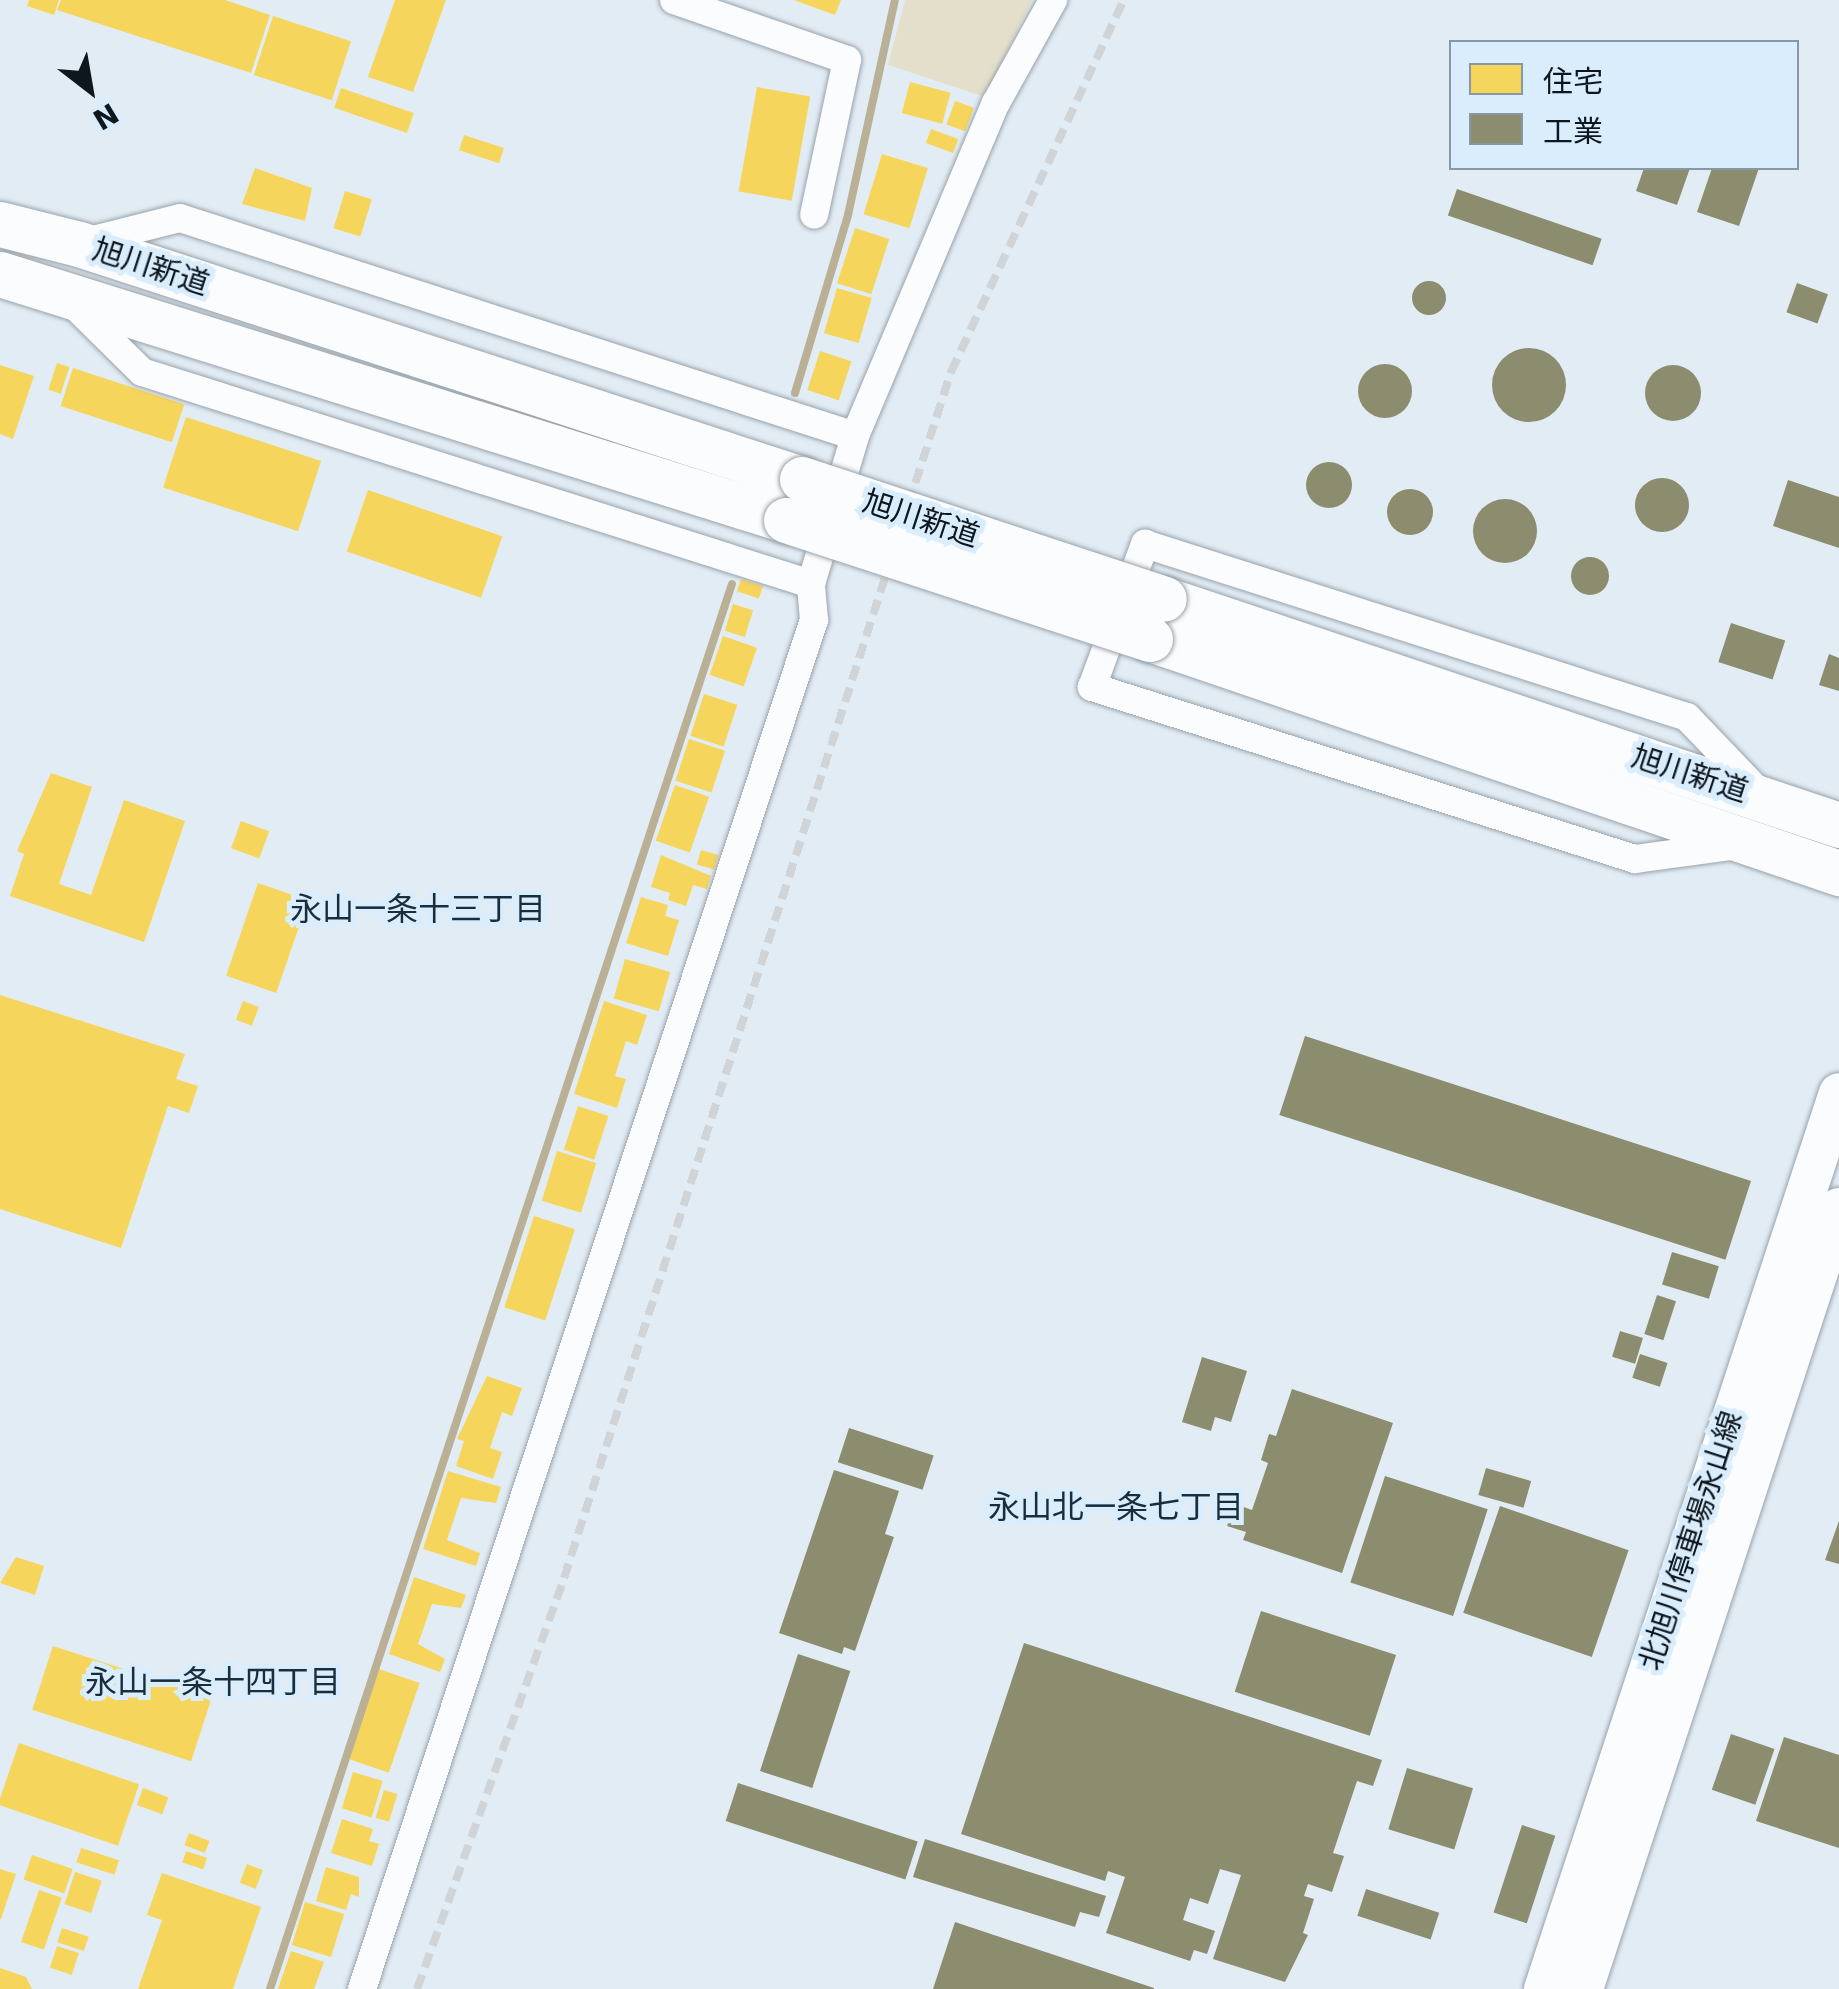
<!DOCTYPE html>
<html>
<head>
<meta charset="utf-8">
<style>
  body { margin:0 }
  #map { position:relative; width:1839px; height:1989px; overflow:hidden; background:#e2ecf5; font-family:"DejaVu Sans","Noto Sans JP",sans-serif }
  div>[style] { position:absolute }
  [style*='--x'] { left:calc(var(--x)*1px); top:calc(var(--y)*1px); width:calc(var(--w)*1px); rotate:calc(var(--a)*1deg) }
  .green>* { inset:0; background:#e4dfcb }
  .homes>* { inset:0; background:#f6d55c; transform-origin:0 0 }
  .industry>* { inset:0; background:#8c8c6e; transform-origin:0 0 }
  .round { border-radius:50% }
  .stream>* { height:8px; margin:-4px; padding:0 4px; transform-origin:4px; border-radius:4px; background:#bab095 }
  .roads { filter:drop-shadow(0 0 2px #99a2a9) drop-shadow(0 0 2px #99a2a9) }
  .minor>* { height:28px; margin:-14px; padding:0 14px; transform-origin:14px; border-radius:14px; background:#fbfcfe }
  .secondary>* { height:40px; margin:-20px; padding:0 20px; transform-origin:20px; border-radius:20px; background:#fbfcfe }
  .trunk>* { height:45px; margin:-22.5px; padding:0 22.5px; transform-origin:22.5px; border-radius:22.5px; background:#fbfcfe }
  .rail>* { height:8px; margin-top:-4px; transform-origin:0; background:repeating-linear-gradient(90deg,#d1d4d6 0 15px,transparent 0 23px) }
  .bridges { filter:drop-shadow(0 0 2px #99a2a9) drop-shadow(0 0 2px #99a2a9) }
  .trunk-bridge>* { height:45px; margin:-22.5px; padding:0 22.5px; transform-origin:22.5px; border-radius:22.5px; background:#fbfcfe }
  span { translate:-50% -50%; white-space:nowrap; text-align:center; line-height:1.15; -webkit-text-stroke:10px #daedfd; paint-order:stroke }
  .street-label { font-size:30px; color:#0e171e }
  .neighbourhood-label { font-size:32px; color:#1a2d3c }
  .legend { position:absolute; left:1449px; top:40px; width:350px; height:130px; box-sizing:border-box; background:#daedfd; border:2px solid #8897a4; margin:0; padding:12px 18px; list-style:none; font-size:30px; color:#0e171e }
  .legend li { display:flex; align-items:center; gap:20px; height:50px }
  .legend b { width:50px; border:2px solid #8897a4 }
  .north { position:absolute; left:40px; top:40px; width:100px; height:100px; -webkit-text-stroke:8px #daedfd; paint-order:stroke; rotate:149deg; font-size:28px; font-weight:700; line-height:40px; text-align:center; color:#0e171e }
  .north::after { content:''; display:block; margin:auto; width:35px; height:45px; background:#0e171e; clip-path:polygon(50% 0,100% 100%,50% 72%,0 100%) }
</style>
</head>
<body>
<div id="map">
  <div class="green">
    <i style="clip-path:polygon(905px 0,1032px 0,985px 97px,888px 65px)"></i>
  </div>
  <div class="homes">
    <i style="clip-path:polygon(29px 0,59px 0,54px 15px,27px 6px)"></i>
    <i style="clip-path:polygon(61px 0,225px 0,270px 15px,251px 73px,57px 10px)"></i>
    <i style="clip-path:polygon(395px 0,446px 0,413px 92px,368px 77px)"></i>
    <i style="clip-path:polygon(794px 0,841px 0,835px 15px)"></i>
    <i style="left:273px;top:16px;width:82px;height:62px;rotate:18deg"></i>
    <i style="left:910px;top:82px;width:42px;height:32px;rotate:15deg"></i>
    <i style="left:757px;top:87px;width:54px;height:106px;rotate:10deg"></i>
    <i style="left:341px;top:88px;width:77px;height:21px;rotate:19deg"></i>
    <i style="left:955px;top:101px;width:20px;height:25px;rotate:20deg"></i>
    <i style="left:931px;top:129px;width:29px;height:15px;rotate:20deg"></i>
    <i style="left:464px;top:135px;width:42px;height:16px;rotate:18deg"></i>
    <i style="left:882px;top:154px;width:48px;height:63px;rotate:17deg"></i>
    <i style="clip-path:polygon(255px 168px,312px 188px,305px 221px,242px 204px)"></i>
    <i style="left:345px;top:191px;width:28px;height:39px;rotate:17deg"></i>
    <i style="left:855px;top:228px;width:36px;height:58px;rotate:18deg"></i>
    <i style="left:837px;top:288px;width:36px;height:47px;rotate:16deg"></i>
    <i style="left:820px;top:351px;width:33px;height:41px;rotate:18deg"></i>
    <i style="left:57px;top:363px;width:13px;height:28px;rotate:18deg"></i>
    <i style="clip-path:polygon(0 365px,34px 376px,13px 439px,0 434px)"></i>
    <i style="left:73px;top:368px;width:117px;height:40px;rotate:18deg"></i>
    <i style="left:186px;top:417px;width:142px;height:74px;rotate:18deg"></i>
    <i style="left:368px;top:490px;width:142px;height:65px;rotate:19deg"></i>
    <i style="left:741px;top:579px;width:23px;height:13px;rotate:18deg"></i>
    <i style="left:733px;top:604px;width:21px;height:28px;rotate:17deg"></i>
    <i style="left:723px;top:636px;width:36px;height:41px;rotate:19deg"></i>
    <i style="left:704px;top:694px;width:35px;height:44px;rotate:18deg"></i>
    <i style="left:689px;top:739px;width:38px;height:44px;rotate:18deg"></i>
    <i style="clip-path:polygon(51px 773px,92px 787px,59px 884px,91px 895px,124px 800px,185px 821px,144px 942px,10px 896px,24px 854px,17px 851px)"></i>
    <i style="left:675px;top:785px;width:36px;height:59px;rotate:19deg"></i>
    <i style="left:241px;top:821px;width:30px;height:29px;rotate:20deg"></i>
    <i style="left:701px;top:850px;width:18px;height:15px;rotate:16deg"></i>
    <i style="clip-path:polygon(661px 855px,711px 876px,707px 889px,693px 885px,686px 906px,668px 900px,670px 893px,651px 887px)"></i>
    <i style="left:258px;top:883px;width:53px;height:98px;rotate:19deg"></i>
    <i style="clip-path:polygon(641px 897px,668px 905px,665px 916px,679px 920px,668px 956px,626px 943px)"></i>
    <i style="left:625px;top:959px;width:47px;height:41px;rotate:16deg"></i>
    <i style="clip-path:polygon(0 995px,185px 1054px,176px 1079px,198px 1086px,189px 1113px,168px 1106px,121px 1248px,0 1209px)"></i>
    <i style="left:243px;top:1001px;width:17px;height:20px;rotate:21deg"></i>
    <i style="clip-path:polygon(604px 1001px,647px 1015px,637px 1045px,626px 1041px,615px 1076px,626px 1079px,617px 1108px,574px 1094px)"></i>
    <i style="left:578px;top:1106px;width:32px;height:46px;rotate:18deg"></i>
    <i style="left:557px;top:1151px;width:41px;height:52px;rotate:17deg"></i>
    <i style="left:534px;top:1216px;width:43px;height:96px;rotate:18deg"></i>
    <i style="clip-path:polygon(487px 1376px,522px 1388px,512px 1416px,502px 1412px,490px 1448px,502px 1452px,493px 1479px,456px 1466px,464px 1441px,457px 1439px)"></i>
    <i style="clip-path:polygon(448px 1471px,501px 1487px,496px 1503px,461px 1498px,447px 1540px,480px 1553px,476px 1566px,423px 1549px)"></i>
    <i style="clip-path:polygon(16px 1557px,44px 1566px,35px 1595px,0 1583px)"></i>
    <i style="clip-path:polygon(414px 1577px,466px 1595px,461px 1608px,432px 1604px,418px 1644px,445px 1659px,440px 1672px,389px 1654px)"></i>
    <i style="left:53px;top:1646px;width:167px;height:67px;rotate:18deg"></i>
    <i style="left:379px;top:1669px;width:43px;height:95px;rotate:19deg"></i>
    <i style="left:19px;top:1743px;width:127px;height:65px;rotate:19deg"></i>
    <i style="left:353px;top:1772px;width:31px;height:38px;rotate:17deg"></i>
    <i style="left:143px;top:1788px;width:27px;height:18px;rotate:20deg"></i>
    <i style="left:384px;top:1790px;width:14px;height:29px;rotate:17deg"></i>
    <i style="clip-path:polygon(342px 1819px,373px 1829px,369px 1841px,379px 1844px,372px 1866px,331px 1853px)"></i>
    <i style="left:189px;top:1833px;width:22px;height:13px;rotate:21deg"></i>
    <i style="left:81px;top:1848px;width:40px;height:15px;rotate:18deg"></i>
    <i style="left:186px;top:1851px;width:22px;height:12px;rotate:18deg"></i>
    <i style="left:32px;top:1855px;width:43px;height:26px;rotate:19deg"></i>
    <i style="left:247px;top:1864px;width:17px;height:20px;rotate:21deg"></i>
    <i style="clip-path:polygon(326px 1867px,359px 1877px,359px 1897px,351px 1894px,346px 1910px,316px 1901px)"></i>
    <i style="clip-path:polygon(0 1869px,16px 1874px,1px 1919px,0 1919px)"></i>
    <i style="left:75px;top:1872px;width:28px;height:34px;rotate:18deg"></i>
    <i style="clip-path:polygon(162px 1873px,261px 1907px,233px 1989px,138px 1989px,162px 1920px,147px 1915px)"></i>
    <i style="left:39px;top:1890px;width:24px;height:55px;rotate:19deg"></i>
    <i style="left:305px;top:1902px;width:41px;height:45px;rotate:17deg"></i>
    <i style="left:62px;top:1928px;width:28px;height:15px;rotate:18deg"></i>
    <i style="left:57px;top:1946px;width:23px;height:23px;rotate:18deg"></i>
    <i style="clip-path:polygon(291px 1951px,324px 1962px,314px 1989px,278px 1989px)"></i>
    <i style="clip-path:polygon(0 1968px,26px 1977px,32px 1989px,0 1989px)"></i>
  </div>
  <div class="industry">
    <i style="clip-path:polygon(1644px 168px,1690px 168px,1677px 205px,1636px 191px)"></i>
    <i style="clip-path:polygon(1712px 168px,1759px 168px,1739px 226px,1697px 212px)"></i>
    <i style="left:1457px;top:189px;width:153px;height:28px;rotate:19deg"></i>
    <i class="round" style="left:1412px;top:281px;width:34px;height:34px"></i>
    <i style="left:1797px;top:283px;width:33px;height:31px;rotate:20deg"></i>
    <i class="round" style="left:1492px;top:348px;width:74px;height:74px"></i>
    <i class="round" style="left:1358px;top:364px;width:54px;height:54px"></i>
    <i class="round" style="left:1645px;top:365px;width:56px;height:56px"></i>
    <i class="round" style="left:1306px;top:462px;width:46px;height:46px"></i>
    <i class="round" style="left:1635px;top:478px;width:54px;height:54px"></i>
    <i style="clip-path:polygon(1788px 480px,1839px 497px,1839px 548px,1773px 526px)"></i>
    <i class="round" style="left:1387px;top:489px;width:46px;height:46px"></i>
    <i class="round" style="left:1473px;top:499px;width:64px;height:64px"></i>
    <i class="round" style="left:1571px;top:557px;width:38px;height:38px"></i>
    <i style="left:1731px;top:623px;width:57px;height:41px;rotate:18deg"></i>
    <i style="clip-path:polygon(1829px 654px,1839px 658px,1839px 691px,1819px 685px)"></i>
    <i style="left:1305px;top:1036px;width:469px;height:83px;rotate:18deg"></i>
    <i style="left:1672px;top:1252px;width:49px;height:34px;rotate:17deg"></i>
    <i style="left:1657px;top:1295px;width:20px;height:41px;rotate:18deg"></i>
    <i style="left:1620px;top:1331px;width:24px;height:27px;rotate:17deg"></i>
    <i style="left:1640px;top:1354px;width:29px;height:25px;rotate:18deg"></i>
    <i style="clip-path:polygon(1202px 1357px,1247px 1371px,1231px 1422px,1215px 1417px,1211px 1431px,1182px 1422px)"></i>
    <i style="clip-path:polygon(1292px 1389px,1393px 1423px,1342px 1573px,1243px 1540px,1246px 1532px,1227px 1526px,1235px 1504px,1252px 1510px,1268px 1463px,1261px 1460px,1269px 1434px,1276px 1436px)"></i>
    <i style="left:849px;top:1428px;width:89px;height:36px;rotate:18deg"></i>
    <i style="left:1486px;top:1468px;width:47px;height:28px;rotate:16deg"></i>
    <i style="clip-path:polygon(834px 1470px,899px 1491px,885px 1534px,894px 1537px,855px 1651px,844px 1647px,842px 1654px,779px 1633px)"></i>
    <i style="left:1385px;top:1476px;width:108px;height:112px;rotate:18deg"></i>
    <i style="left:1500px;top:1506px;width:136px;height:113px;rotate:19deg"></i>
    <i style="clip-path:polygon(1839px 1521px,1839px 1564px,1825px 1560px)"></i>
    <i style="left:1261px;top:1611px;width:142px;height:85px;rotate:18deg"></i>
    <i style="clip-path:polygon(1024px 1643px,1382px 1760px,1373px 1786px,1357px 1781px,1333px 1853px,1344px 1856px,1332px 1892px,1308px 1884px,1304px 1896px,1314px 1899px,1303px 1933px,1308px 1935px,1285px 1982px,1213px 1959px,1241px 1875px,1220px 1869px,1208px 1904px,1190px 1898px,1183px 1920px,1215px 1931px,1207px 1954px,1194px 1950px,1190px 1961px,1106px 1933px,1125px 1877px,1108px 1871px,1105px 1881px,961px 1834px)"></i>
    <i style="left:798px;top:1654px;width:55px;height:123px;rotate:18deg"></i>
    <i style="left:1731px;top:1734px;width:46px;height:59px;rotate:19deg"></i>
    <i style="clip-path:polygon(1784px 1737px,1839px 1755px,1839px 1848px,1756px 1821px)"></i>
    <i style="left:1407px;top:1768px;width:69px;height:64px;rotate:17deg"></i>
    <i style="left:738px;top:1783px;width:189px;height:40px;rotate:18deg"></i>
    <i style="left:1522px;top:1825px;width:35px;height:92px;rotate:18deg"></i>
    <i style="clip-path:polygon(925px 1839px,1106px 1896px,1099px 1917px,1080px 1912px,1075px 1927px,913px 1877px)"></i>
    <i style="left:1366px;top:1889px;width:77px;height:28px;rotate:18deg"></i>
    <i style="clip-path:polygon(955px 1922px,1154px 1988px,1154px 1989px,933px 1989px)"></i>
  </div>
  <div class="stream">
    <i style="--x:795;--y:393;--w:186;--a:-73.4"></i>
    <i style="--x:848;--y:215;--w:220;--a:-77.7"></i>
    <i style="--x:270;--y:1989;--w:1479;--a:-71.8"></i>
  </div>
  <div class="roads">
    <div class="minor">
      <i style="--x:674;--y:0;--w:183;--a:19.1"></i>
      <i style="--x:847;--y:60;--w:158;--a:102"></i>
      <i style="--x:81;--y:243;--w:102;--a:-14.2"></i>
      <i style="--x:180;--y:218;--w:709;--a:17.9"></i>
      <i style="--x:72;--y:303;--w:98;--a:44.6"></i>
      <i style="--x:142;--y:372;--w:702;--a:17.58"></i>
      <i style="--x:811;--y:584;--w:154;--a:-73.4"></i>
      <i style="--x:855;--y:436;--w:362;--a:-67.1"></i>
      <i style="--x:996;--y:103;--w:118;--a:-61"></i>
      <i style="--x:1738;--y:845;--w:104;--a:172.3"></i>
      <i style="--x:1635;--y:859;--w:570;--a:-162.42"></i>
      <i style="--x:1092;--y:687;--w:153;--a:-69.7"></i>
      <i style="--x:1145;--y:544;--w:569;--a:17.7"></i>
      <i style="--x:1687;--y:717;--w:103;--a:46.2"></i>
      <i style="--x:362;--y:1989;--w:1442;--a:-71.73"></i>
      <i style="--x:814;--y:620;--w:36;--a:-95"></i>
    </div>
    <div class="secondary">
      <i style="--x:1544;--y:1989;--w:943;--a:-71.78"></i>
      <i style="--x:1583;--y:1989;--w:822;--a:-71.85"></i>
    </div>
    <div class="trunk">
      <i style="--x:0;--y:224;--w:81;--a:14.2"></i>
      <i style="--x:79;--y:244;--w:760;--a:18.01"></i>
      <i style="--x:0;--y:274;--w:824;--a:17.38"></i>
      <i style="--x:1164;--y:599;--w:712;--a:18.51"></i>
      <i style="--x:1150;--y:639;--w:728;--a:18.76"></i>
    </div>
  </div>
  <div class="rail">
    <i style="--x:417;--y:1989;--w:436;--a:-70.3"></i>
    <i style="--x:564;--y:1578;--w:1267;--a:-72.21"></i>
    <i style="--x:951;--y:372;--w:410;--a:-65.1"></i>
  </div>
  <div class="bridges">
    <div class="trunk-bridge">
      <i style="--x:802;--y:479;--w:381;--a:18.3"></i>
      <i style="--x:786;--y:520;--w:383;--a:18.1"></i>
    </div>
  </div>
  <div class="street-label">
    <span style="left:151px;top:267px;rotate:18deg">旭川新道</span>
    <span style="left:921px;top:519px;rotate:18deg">旭川新道</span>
    <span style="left:1690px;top:774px;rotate:18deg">旭川新道</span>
    <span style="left:1691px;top:1541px;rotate:-72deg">北旭川停車場永山線</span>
  </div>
  <div class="neighbourhood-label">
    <span style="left:418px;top:909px">永山一条十三丁目</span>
    <span style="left:1116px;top:1507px">永山北一条七丁目</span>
    <span style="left:213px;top:1682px">永山一条十四丁目</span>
  </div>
  <ul class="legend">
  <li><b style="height:28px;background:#f6d55c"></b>住宅</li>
  <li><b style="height:28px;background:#8c8c6e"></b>工業</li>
  </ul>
  <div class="north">N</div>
</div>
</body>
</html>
